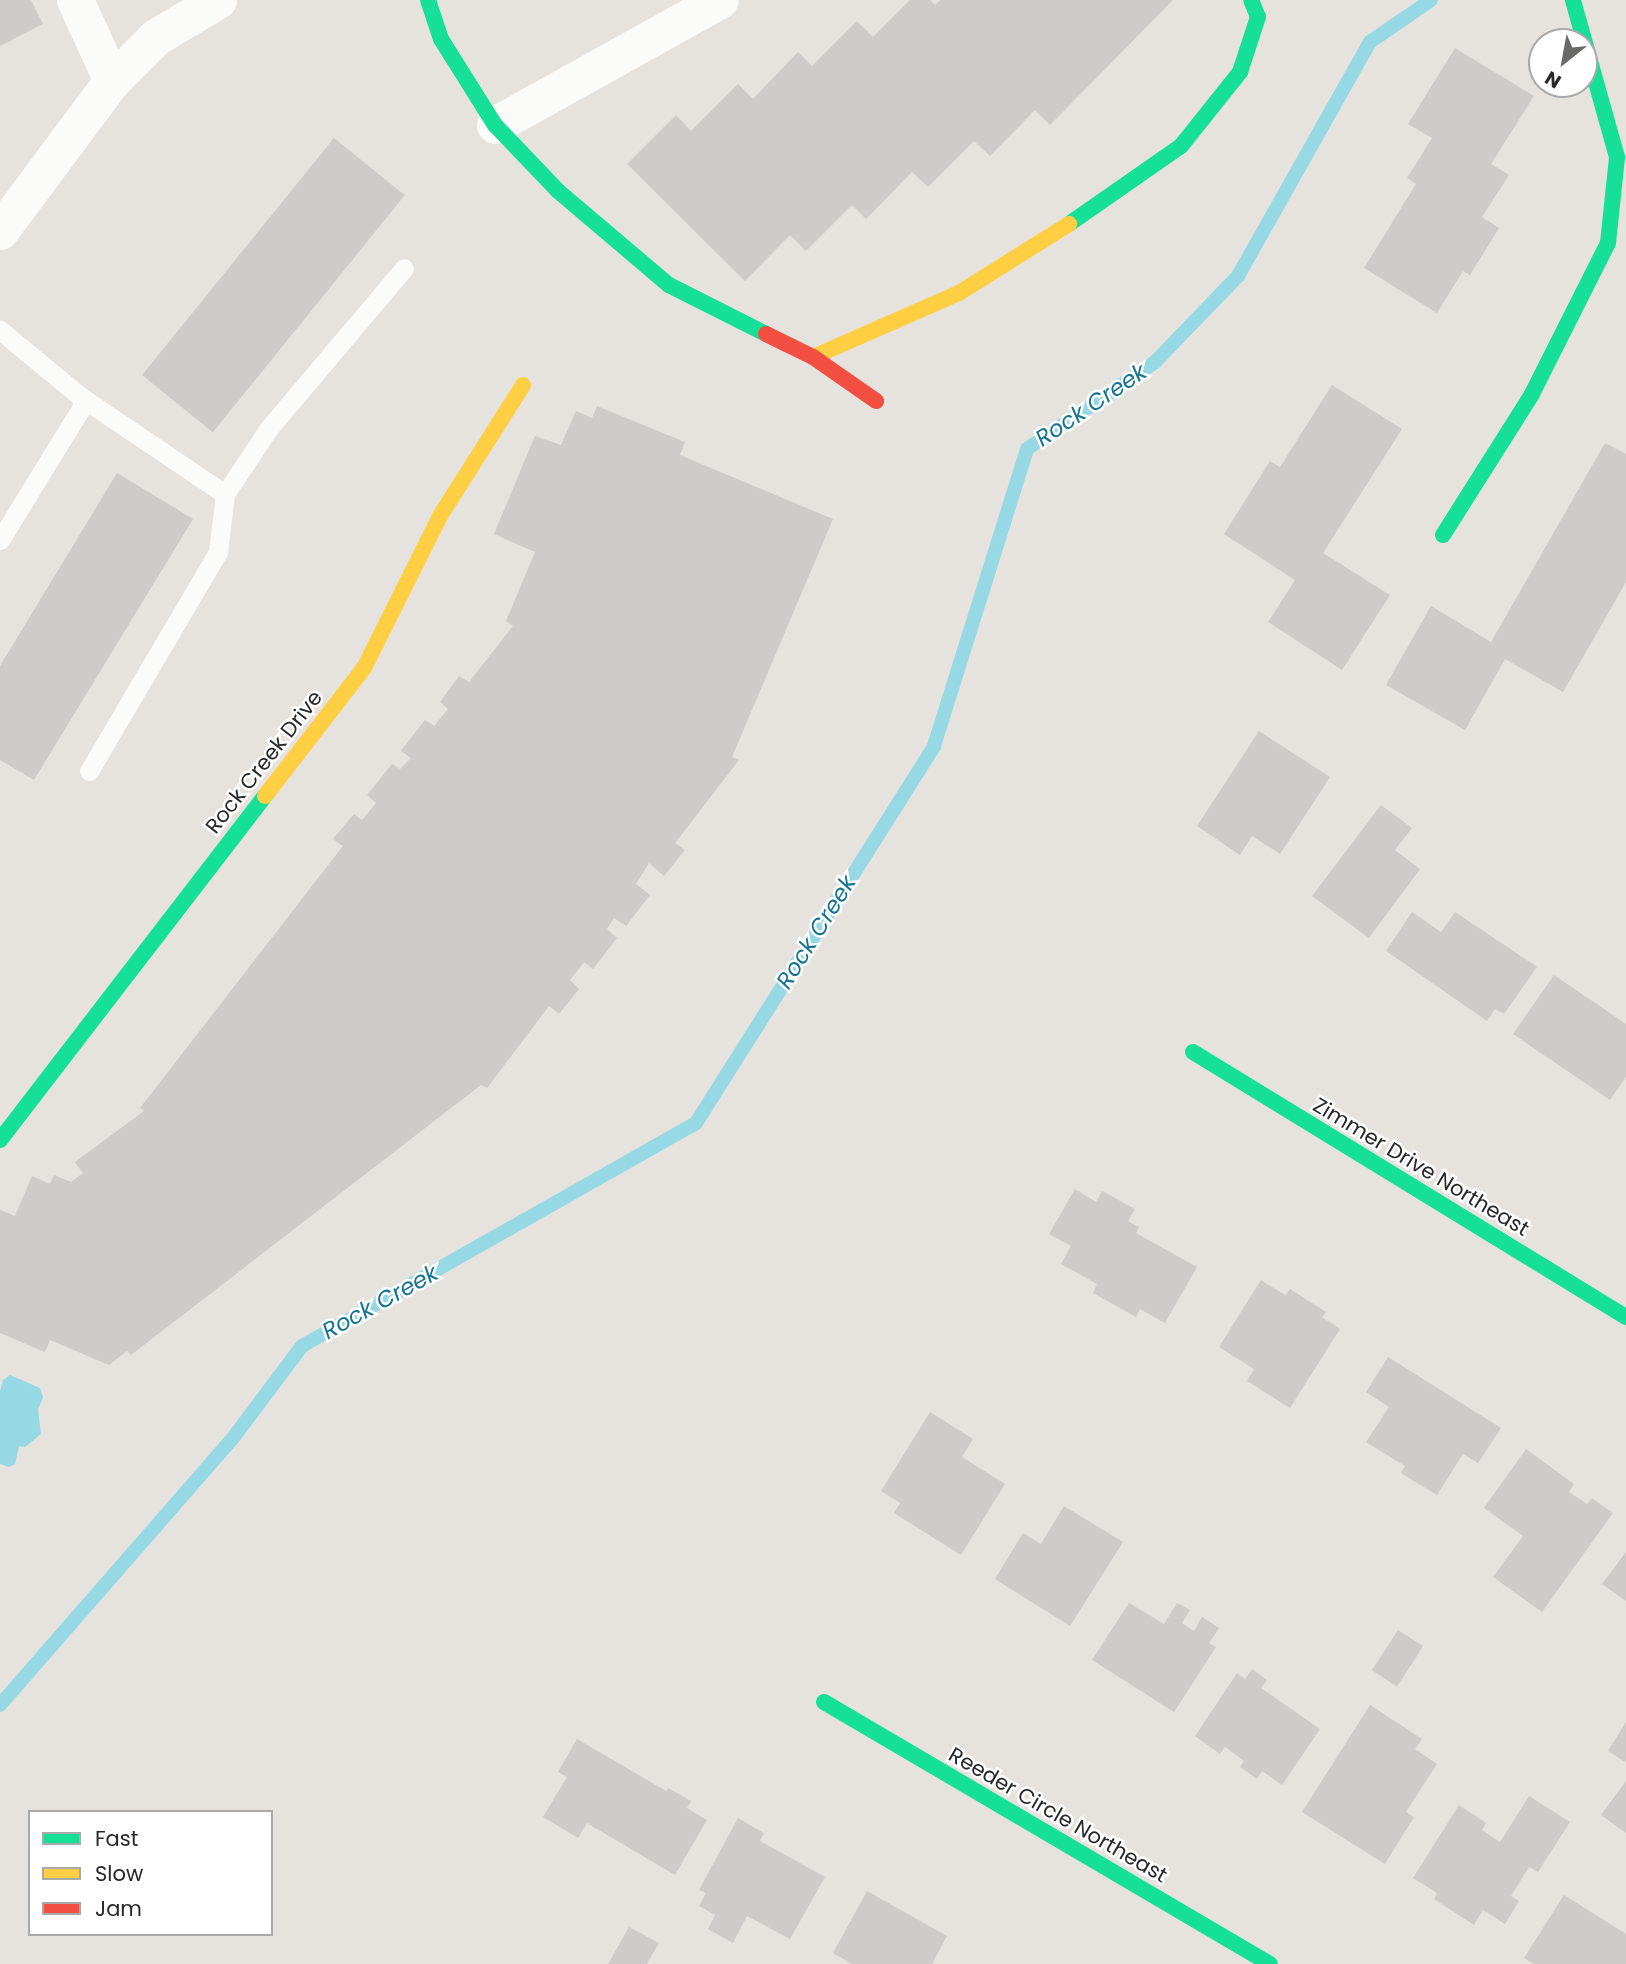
<!DOCTYPE html>
<html>
<head>
<meta charset="utf-8">
<style>
  body { margin:0 }
  #map { position:relative; width:1626px; height:1964px; overflow:hidden; background:#e6e2de; font-family:Poppins,sans-serif }
  div>[style] { position:absolute }
  [style*='--x'] { left:calc(var(--x)*1px); top:calc(var(--y)*1px); width:calc(var(--w)*1px); rotate:calc(var(--a)*1deg) }
  .water>* { inset:0; background:#96d9e4 }
  .stream>* { height:14px; margin:-7px; padding:0 7px; transform-origin:7px; border-radius:7px; background:#96d9e4 }
  .building>* { inset:0; background:#cecbc8; transform-origin:0 0 }
  .lane>* { height:19px; margin:-9.5px; padding:0 9.5px; transform-origin:9.5px; border-radius:9.5px; background:#fbfbfa }
  .street>* { height:37px; margin:-18.5px; padding:0 18.5px; transform-origin:18.5px; border-radius:18.5px; background:#fbfbfa }
  .fast>* { height:16px; margin:-8px; padding:0 8px; transform-origin:8px; border-radius:8px; background:#16e098 }
  .slow>* { height:16px; margin:-8px; padding:0 8px; transform-origin:8px; border-radius:8px; background:#ffcf43 }
  .jam>* { height:16px; margin:-8px; padding:0 8px; transform-origin:8px; border-radius:8px; background:#f24e42 }
  span { translate:-50% -50%; white-space:nowrap; text-align:center; line-height:1.15; -webkit-text-stroke:5px #fff; paint-order:stroke }
  .street-label { font-size:21px; color:#282828 }
  .water-label { font-size:23px; color:#157490; font-style:italic }
  .legend { position:absolute; left:28px; top:1810px; width:245px; height:126px; box-sizing:border-box; background:#fff; border:2px solid #a9a9a9; margin:0; padding:9px 12px; list-style:none; font-size:21px; color:#282828 }
  .legend li { display:flex; align-items:center; gap:14px; height:35px }
  .legend b { width:35px; border:2px solid #a9a9a9 }
  .north { position:absolute; left:1528px; top:28px; width:70px; height:70px; box-sizing:border-box; background:#fff; border:2px solid #a9a9a9; border-radius:50%; rotate:211deg; font-size:19px; font-weight:700; line-height:28px; text-align:center; color:#282828 }
  .north::after { content:''; display:block; margin:auto; width:24px; height:32px; background:#6a6968; clip-path:polygon(50% 0,100% 100%,50% 72%,0 100%) }
</style>
</head>
<body>
<div id="map">
  <div class="water">
    <i style="clip-path:polygon(10px 1375px,40px 1388px,43px 1397px,38px 1410px,41px 1434px,25px 1447px,19px 1446px,15px 1464px,9px 1467px,0 1464px,0 1391px,3px 1380px)"></i>
  </div>
  <div class="stream">
    <i style="--x:0;--y:1705;--w:354;--a:-48.9"></i>
    <i style="--x:233;--y:1438;--w:115;--a:-53.1"></i>
    <i style="--x:302;--y:1346;--w:453;--a:-29.5"></i>
    <i style="--x:696;--y:1123;--w:446;--a:-57.7"></i>
    <i style="--x:934;--y:746;--w:311;--a:-72.6"></i>
    <i style="--x:1027;--y:449;--w:155;--a:-34.2"></i>
    <i style="--x:1155;--y:362;--w:120;--a:-46"></i>
    <i style="--x:1238;--y:276;--w:269;--a:-60.6"></i>
    <i style="--x:1370;--y:42;--w:74;--a:-34.5"></i>
  </div>
  <div class="building">
    <i style="clip-path:polygon(0 0,31px 0,43px 24px,0 46px)"></i>
    <i style="clip-path:polygon(910px 0,930px 0,935px 5px,940px 0,1173px 0,1050px 125px,1035px 110px,990px 156px,974px 141px,928px 187px,912px 172px,866px 219px,852px 205px,806px 251px,790px 235px,745px 281px,627px 164px,676px 115px,691px 131px,738px 84px,753px 99px,798px 52px,812px 66px,857px 21px,873px 37px)"></i>
    <i style="clip-path:polygon(1455px 48px,1534px 96px,1491px 164px,1509px 175px,1482px 217px,1499px 228px,1470px 275px,1463px 271px,1437px 313px,1364px 268px,1416px 184px,1407px 178px,1432px 138px,1408px 124px)"></i>
    <i style="left:334px;top:138px;width:91px;height:305px;rotate:39deg"></i>
    <i style="clip-path:polygon(1332px 385px,1402px 429px,1323px 553px,1390px 595px,1342px 670px,1268px 622px,1295px 580px,1224px 534px,1270px 461px,1280px 467px)"></i>
    <i style="clip-path:polygon(597px 406px,685px 442px,680px 455px,833px 519px,732px 757px,739px 760px,675px 843px,685px 850px,664px 876px,649px 863px,636px 884px,650px 895px,626px 926px,614px 918px,607px 929px,617px 938px,593px 969px,584px 962px,570px 980px,579px 989px,559px 1014px,549px 1006px,487px 1088px,481px 1085px,131px 1355px,127px 1351px,109px 1365px,50px 1340px,45px 1352px,0 1333px,0 1210px,15px 1216px,32px 1176px,50px 1184px,54px 1175px,71px 1182px,83px 1173px,75px 1162px,144px 1111px,140px 1108px,343px 846px,333px 839px,354px 814px,362px 820px,376px 803px,367px 795px,392px 764px,400px 769px,411px 758px,401px 751px,425px 720px,434px 726px,448px 709px,440px 702px,459px 676px,469px 682px,513px 626px,506px 621px,535px 552px,494px 534px,535px 436px,561px 445px,576px 411px,592px 418px)"></i>
    <i style="clip-path:polygon(1605px 443px,1626px 454px,1626px 582px,1563px 692px,1505px 659px,1465px 730px,1386px 685px,1431px 606px,1491px 642px)"></i>
    <i style="clip-path:polygon(117px 473px,193px 519px,34px 780px,0 760px,0 666px)"></i>
    <i style="clip-path:polygon(1259px 731px,1330px 777px,1280px 854px,1252px 836px,1240px 855px,1197px 826px)"></i>
    <i style="clip-path:polygon(1381px 805px,1412px 828px,1395px 850px,1420px 869px,1369px 938px,1312px 896px)"></i>
    <i style="clip-path:polygon(1412px 912px,1441px 932px,1455px 912px,1537px 967px,1504px 1014px,1495px 1009px,1487px 1021px,1386px 951px)"></i>
    <i style="clip-path:polygon(1554px 975px,1626px 1024px,1626px 1077px,1610px 1100px,1513px 1034px)"></i>
    <i style="clip-path:polygon(1075px 1189px,1096px 1202px,1102px 1191px,1135px 1209px,1128px 1221px,1139px 1227px,1136px 1233px,1197px 1267px,1165px 1323px,1140px 1309px,1136px 1317px,1093px 1293px,1097px 1284px,1061px 1264px,1071px 1246px,1049px 1234px)"></i>
    <i style="clip-path:polygon(1261px 1280px,1285px 1295px,1290px 1289px,1326px 1312px,1322px 1317px,1340px 1329px,1290px 1408px,1247px 1381px,1254px 1369px,1219px 1347px)"></i>
    <i style="clip-path:polygon(1388px 1357px,1501px 1428px,1478px 1463px,1463px 1454px,1437px 1495px,1401px 1473px,1405px 1466px,1366px 1442px,1389px 1407px,1366px 1392px)"></i>
    <i style="clip-path:polygon(930px 1412px,973px 1439px,962px 1457px,1005px 1484px,961px 1555px,894px 1513px,900px 1503px,881px 1491px)"></i>
    <i style="clip-path:polygon(1526px 1449px,1574px 1484px,1569px 1492px,1587px 1504px,1592px 1498px,1613px 1513px,1542px 1612px,1493px 1577px,1523px 1536px,1484px 1508px)"></i>
    <i style="clip-path:polygon(1064px 1506px,1123px 1542px,1070px 1626px,995px 1579px,1023px 1533px,1041px 1544px)"></i>
    <i style="clip-path:polygon(1626px 1552px,1626px 1601px,1602px 1584px)"></i>
    <i style="clip-path:polygon(1129px 1603px,1164px 1624px,1177px 1603px,1190px 1610px,1182px 1623px,1194px 1631px,1202px 1617px,1219px 1628px,1209px 1643px,1216px 1647px,1174px 1712px,1092px 1660px)"></i>
    <i style="left:1398px;top:1630px;width:30px;height:48px;rotate:33deg"></i>
    <i style="clip-path:polygon(1252px 1669px,1267px 1680px,1261px 1688px,1320px 1729px,1282px 1785px,1262px 1771px,1257px 1779px,1240px 1767px,1244px 1761px,1225px 1747px,1220px 1754px,1195px 1736px,1237px 1673px,1245px 1679px)"></i>
    <i style="clip-path:polygon(1370px 1705px,1422px 1739px,1415px 1749px,1437px 1764px,1406px 1812px,1414px 1817px,1385px 1864px,1302px 1812px)"></i>
    <i style="clip-path:polygon(1626px 1722px,1626px 1761px,1625px 1762px,1608px 1751px)"></i>
    <i style="clip-path:polygon(577px 1739px,666px 1791px,668px 1788px,691px 1801px,687px 1808px,707px 1820px,675px 1875px,587px 1823px,578px 1838px,543px 1817px,567px 1777px,558px 1772px)"></i>
    <i style="clip-path:polygon(1626px 1781px,1626px 1833px,1601px 1815px)"></i>
    <i style="clip-path:polygon(1529px 1796px,1570px 1822px,1538px 1872px,1529px 1867px,1511px 1896px,1519px 1901px,1505px 1924px,1483px 1910px,1474px 1925px,1434px 1899px,1437px 1893px,1413px 1878px,1459px 1805px,1486px 1823px,1482px 1830px,1500px 1842px)"></i>
    <i style="clip-path:polygon(738px 1818px,764px 1833px,760px 1841px,825px 1877px,790px 1939px,747px 1916px,733px 1943px,708px 1929px,715px 1915px,699px 1906px,706px 1893px,699px 1890px)"></i>
    <i style="clip-path:polygon(867px 1891px,947px 1936px,932px 1964px,852px 1964px,833px 1953px)"></i>
    <i style="clip-path:polygon(1564px 1895px,1626px 1934px,1626px 1964px,1534px 1964px,1524px 1958px)"></i>
    <i style="clip-path:polygon(629px 1927px,659px 1943px,647px 1964px,608px 1964px)"></i>
  </div>
  <div class="lane">
    <i style="--x:0;--y:330;--w:105;--a:39.6"></i>
    <i style="--x:81;--y:397;--w:174;--a:34"></i>
    <i style="--x:225;--y:494;--w:58;--a:96.9"></i>
    <i style="--x:218;--y:552;--w:254;--a:120.5"></i>
    <i style="--x:225;--y:494;--w:79;--a:-56.3"></i>
    <i style="--x:269;--y:428;--w:209;--a:-49.8"></i>
    <i style="--x:0;--y:540;--w:164;--a:-58.4"></i>
  </div>
  <div class="street">
    <i style="--x:75;--y:0;--w:89;--a:65.4"></i>
    <i style="--x:495;--y:125;--w:257;--a:-29.1"></i>
    <i style="--x:0;--y:231;--w:187;--a:-53.3"></i>
    <i style="--x:112;--y:81;--w:62;--a:-45"></i>
    <i style="--x:156;--y:37;--w:72;--a:-30.8"></i>
  </div>
  <div class="fast">
    <i style="--x:428;--y:0;--w:41;--a:71.6"></i>
    <i style="--x:441;--y:39;--w:102;--a:57.9"></i>
    <i style="--x:495;--y:125;--w:91;--a:46.3"></i>
    <i style="--x:558;--y:191;--w:145;--a:40.3"></i>
    <i style="--x:669;--y:285;--w:109;--a:26.8"></i>
    <i style="--x:1069;--y:224;--w:136;--a:-34.9"></i>
    <i style="--x:1181;--y:146;--w:95;--a:-51.4"></i>
    <i style="--x:1240;--y:72;--w:58;--a:-71.9"></i>
    <i style="--x:1258;--y:17;--w:18;--a:-112"></i>
    <i style="--x:1443;--y:535;--w:165;--a:-57.7"></i>
    <i style="--x:1531;--y:396;--w:171;--a:-63.3"></i>
    <i style="--x:1608;--y:243;--w:86;--a:-84"></i>
    <i style="--x:1617;--y:157;--w:163;--a:-105.7"></i>
    <i style="--x:1193;--y:1052;--w:508;--a:31.47"></i>
    <i style="--x:0;--y:1140;--w:434;--a:-52.4"></i>
    <i style="--x:824;--y:1702;--w:517;--a:30.43"></i>
  </div>
  <div class="slow">
    <i style="--x:813;--y:357;--w:159;--a:-23.7"></i>
    <i style="--x:959;--y:293;--w:130;--a:-32.1"></i>
    <i style="--x:265;--y:796;--w:162;--a:-52.3"></i>
    <i style="--x:364;--y:668;--w:170;--a:-63.4"></i>
    <i style="--x:440;--y:516;--w:155;--a:-57.6"></i>
  </div>
  <div class="jam">
    <i style="--x:766;--y:334;--w:52;--a:26.1"></i>
    <i style="--x:813;--y:357;--w:77;--a:34.9"></i>
  </div>
  <div class="street-label">
    <span style="left:264px;top:762px;rotate:-52deg">Rock Creek Drive</span>
    <span style="left:1421px;top:1167px;rotate:31deg">Zimmer Drive Northeast</span>
    <span style="left:1058px;top:1815px;rotate:30deg">Reeder Circle Northeast</span>
  </div>
  <div class="water-label">
    <span style="left:1091px;top:405px;rotate:-34deg">Rock Creek</span>
    <span style="left:816px;top:932px;rotate:-58deg">Rock Creek</span>
    <span style="left:380px;top:1302px;rotate:-29deg">Rock Creek</span>
  </div>
  <ul class="legend">
  <li><b style="height:9px;background:#16e098"></b>Fast</li>
  <li><b style="height:9px;background:#ffcf43"></b>Slow</li>
  <li><b style="height:9px;background:#f24e42"></b>Jam</li>
  </ul>
  <div class="north">N</div>
</div>
</body>
</html>
